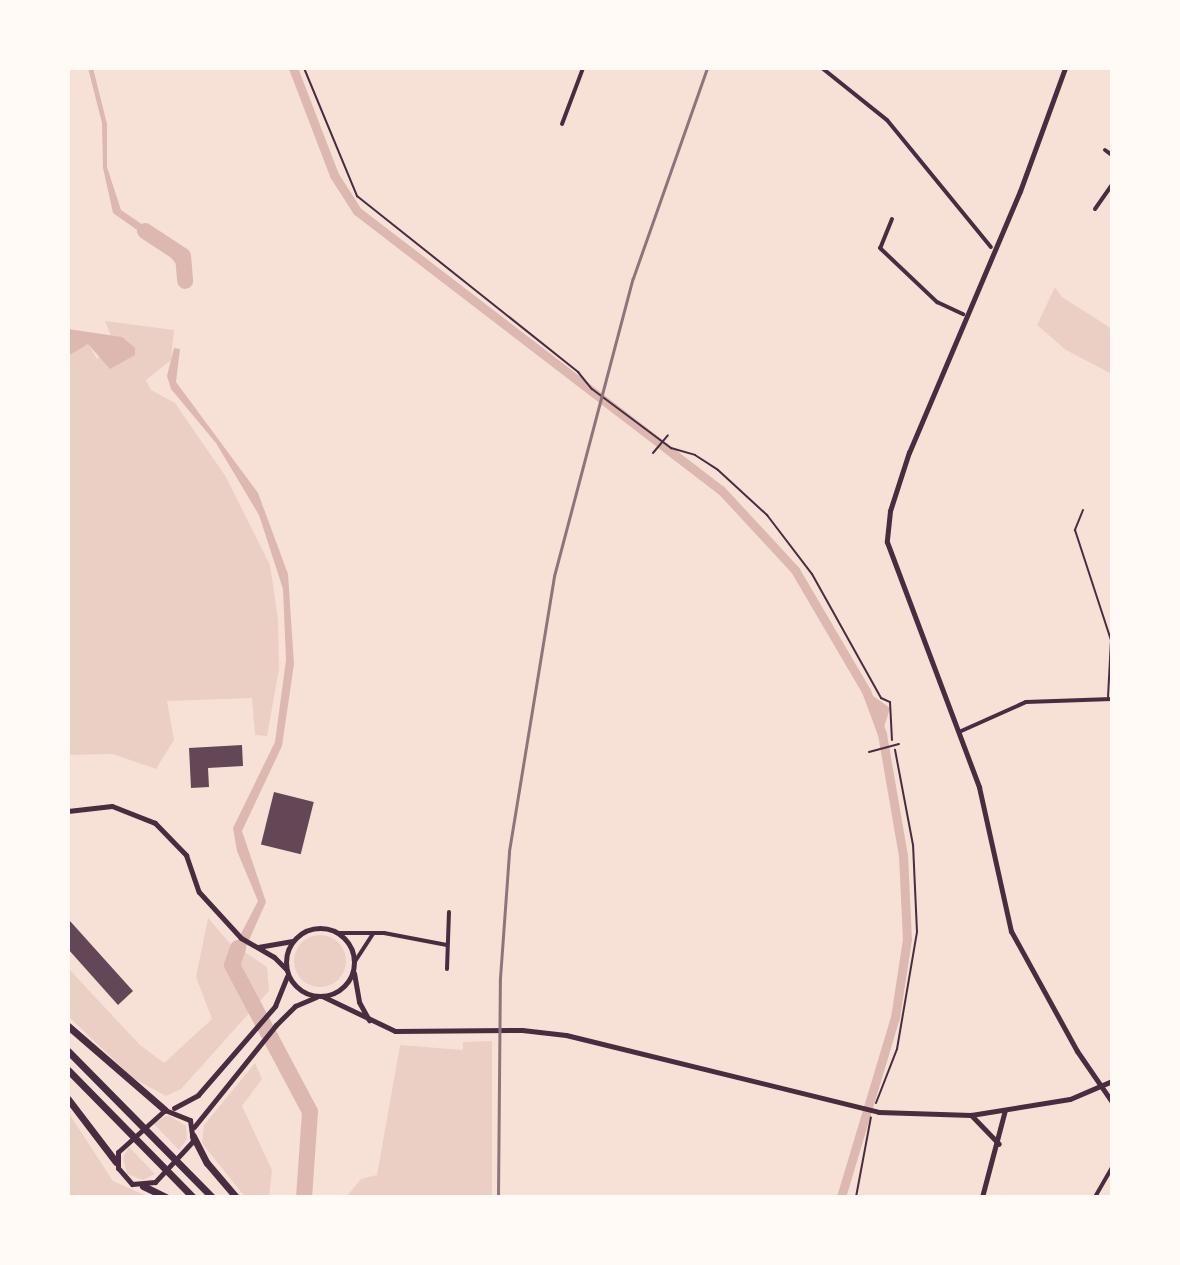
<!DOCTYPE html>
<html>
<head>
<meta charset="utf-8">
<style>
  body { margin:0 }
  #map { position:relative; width:1180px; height:1265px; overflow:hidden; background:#f7e1d7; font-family:"IBM Plex Sans",sans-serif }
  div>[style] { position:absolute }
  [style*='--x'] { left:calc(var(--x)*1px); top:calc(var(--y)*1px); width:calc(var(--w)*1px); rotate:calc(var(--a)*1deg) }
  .green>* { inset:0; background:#ebcfc5 }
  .round { border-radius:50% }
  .water>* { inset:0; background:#dcb8b0 }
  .canal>* { height:9px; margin:-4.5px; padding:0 4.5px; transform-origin:4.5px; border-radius:4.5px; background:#dcb8b0 }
  .river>* { height:16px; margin:-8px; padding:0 8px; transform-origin:8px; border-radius:8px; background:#dcb8b0 }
  .building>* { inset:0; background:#644757; transform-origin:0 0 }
  .path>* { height:2px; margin:-1px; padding:0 1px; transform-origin:1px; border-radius:1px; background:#4a2c40 }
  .service>* { height:2px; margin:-1px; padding:0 1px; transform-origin:1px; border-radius:1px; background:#4a2c40 }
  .minor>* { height:4px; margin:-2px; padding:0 2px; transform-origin:2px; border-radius:2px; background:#4a2c40 }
  .tertiary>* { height:5px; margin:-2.5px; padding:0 2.5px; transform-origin:2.5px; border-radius:2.5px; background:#4a2c40 }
  .tertiary>.ring { margin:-2.5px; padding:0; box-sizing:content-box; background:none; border:5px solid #4a2c40; border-radius:50% }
  .trunk>* { height:7px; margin:-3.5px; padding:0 3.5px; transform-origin:3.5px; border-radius:3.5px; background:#4a2c40 }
  .rail>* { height:3px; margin:-1.5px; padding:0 1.5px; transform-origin:1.5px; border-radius:1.5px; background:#8f747c }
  span { translate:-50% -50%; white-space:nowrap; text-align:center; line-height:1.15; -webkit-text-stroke:8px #fffaf5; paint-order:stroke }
  .frame { position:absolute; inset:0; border:70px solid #fffaf5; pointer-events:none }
</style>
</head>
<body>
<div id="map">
  <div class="green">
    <i style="clip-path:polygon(1055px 287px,1062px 297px,1112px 329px,1112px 374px,1066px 350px,1037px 325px)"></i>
    <i style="clip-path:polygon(105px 321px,174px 330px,171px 360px,146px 380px,151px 390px,175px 403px,226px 477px,270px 565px,278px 620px,279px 669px,267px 736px,255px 735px,252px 698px,167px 701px,174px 740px,156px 769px,113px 754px,68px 755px,68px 356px,88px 343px,97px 359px,122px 337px,111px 336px)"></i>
    <i style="clip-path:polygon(208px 918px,234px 948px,229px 957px,237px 959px,242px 950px,267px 967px,269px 991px,181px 1089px,166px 1096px,133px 1078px,68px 1016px,68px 968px,140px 1045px,164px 1063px,212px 1019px,196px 977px)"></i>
    <i class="round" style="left:294px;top:935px;width:52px;height:52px"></i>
    <i style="clip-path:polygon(492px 1041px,492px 1197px,346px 1197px,361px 1179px,377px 1175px,400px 1045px,463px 1050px,463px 1042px)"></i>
    <i style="clip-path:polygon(255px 1063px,262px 1079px,242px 1106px,272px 1170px,269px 1197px,245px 1197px,202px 1143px,204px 1125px)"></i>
    <i style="clip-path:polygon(68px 1112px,113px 1181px,149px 1197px,68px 1197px)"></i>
    <i style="clip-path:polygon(168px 1115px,186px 1126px,187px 1139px,179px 1150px,153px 1123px)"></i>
    <i style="clip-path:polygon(129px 1147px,155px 1174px,143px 1180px,127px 1174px,123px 1158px)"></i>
  </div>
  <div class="water">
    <i style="clip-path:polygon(88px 68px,93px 68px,107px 124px,107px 167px,121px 210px,190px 257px,190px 281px,164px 249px,113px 213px,103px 168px,102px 123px)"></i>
    <i style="clip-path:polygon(68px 329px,122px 337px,135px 348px,135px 355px,110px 369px,88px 344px,68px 356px)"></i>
    <i style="clip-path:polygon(174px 348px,180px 349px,176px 382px,258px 493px,288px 574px,294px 664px,282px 746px,242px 831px,266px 902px,237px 967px,228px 967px,229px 957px,258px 901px,237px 851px,233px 828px,275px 742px,286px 660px,283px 589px,259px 515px,216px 443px,171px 389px,167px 376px)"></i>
    <i style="clip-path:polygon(866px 691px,890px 708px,882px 734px,875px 712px)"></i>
  </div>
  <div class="canal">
    <i style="--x:293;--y:68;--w:115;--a:69"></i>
    <i style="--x:334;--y:175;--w:43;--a:57.4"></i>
    <i style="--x:357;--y:211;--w:459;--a:37.5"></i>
    <i style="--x:721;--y:490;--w:109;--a:47.2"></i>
    <i style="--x:795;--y:570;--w:140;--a:59.6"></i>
    <i style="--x:866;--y:691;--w:46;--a:69.6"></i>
    <i style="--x:882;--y:734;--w:123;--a:80.2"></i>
    <i style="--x:903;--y:855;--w:84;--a:87.3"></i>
    <i style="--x:907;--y:939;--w:79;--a:98.7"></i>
    <i style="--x:895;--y:1017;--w:188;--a:106.7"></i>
  </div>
  <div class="river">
    <i style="--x:145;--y:231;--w:45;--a:33.3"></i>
    <i style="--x:183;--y:256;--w:25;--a:85"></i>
    <i style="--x:238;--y:948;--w:18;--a:109"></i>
    <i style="--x:232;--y:965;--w:166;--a:62"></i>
    <i style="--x:310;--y:1112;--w:85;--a:94"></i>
  </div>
  <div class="building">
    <i style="clip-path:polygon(242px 745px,243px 766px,208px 768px,209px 787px,191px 788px,189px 748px)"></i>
    <i style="left:274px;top:792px;width:41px;height:54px;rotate:14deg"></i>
    <i style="clip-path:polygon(70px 921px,133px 991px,118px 1005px,68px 949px)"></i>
  </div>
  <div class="path">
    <i style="--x:304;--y:68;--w:139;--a:67.5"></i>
    <i style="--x:357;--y:196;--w:283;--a:38.5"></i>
    <i style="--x:578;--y:372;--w:22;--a:51"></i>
    <i style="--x:592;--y:389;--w:99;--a:36.8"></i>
    <i style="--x:671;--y:448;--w:25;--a:16"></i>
    <i style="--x:695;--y:455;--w:27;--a:33"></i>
    <i style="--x:718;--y:470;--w:67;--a:42.6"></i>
    <i style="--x:767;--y:515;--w:74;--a:52.7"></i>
    <i style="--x:812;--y:574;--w:142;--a:60.9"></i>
    <i style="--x:881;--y:698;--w:10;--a:24"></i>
    <i style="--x:890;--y:702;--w:38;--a:87"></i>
    <i style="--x:653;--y:453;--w:23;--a:-50"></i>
    <i style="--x:876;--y:1103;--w:58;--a:-68.7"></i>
    <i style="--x:897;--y:1049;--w:119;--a:-80.3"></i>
    <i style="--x:917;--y:932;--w:87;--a:-92.6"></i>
    <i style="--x:913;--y:845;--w:97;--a:-100.7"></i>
    <i style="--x:856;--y:1197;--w:81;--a:-79.4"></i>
  </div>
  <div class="service">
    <i style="--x:1083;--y:510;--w:22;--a:112"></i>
    <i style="--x:1075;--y:530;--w:116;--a:71.9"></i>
    <i style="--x:1111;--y:640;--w:57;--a:93"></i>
    <i style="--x:869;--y:752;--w:31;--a:-15"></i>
  </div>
  <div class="minor">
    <i style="--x:822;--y:68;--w:83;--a:38.7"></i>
    <i style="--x:887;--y:120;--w:164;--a:50.7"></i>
    <i style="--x:562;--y:124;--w:60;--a:-69.4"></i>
    <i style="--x:1105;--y:150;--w:9;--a:36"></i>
    <i style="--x:1095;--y:209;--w:29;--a:-55"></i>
    <i style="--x:892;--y:219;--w:31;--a:112"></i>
    <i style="--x:880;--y:248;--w:79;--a:43.5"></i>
    <i style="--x:937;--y:302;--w:29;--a:25"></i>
    <i style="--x:959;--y:732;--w:73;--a:-24.1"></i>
    <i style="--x:1026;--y:702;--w:86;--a:-2"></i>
    <i style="--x:338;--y:933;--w:46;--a:0"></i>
    <i style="--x:384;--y:933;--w:64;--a:10.8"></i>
    <i style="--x:354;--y:963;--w:35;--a:-57"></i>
    <i style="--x:447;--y:969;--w:57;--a:-88"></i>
    <i style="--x:1095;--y:1197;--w:34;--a:-60"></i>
  </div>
  <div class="tertiary">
    <i style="--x:1065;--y:68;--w:131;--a:110.1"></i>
    <i style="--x:1020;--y:191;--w:284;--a:113"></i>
    <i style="--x:909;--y:452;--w:62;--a:107.9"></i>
    <i style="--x:890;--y:511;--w:31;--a:96"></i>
    <i style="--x:887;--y:542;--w:262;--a:69.4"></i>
    <i style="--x:979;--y:787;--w:148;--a:77.5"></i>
    <i style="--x:1011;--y:931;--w:137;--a:61.2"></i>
    <i style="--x:1077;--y:1051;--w:62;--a:55.5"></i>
    <i style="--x:68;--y:811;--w:44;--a:-6.5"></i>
    <i style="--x:112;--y:806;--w:46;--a:21.6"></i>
    <i style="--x:155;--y:823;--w:45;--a:45.9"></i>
    <i style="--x:186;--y:855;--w:39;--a:71"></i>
    <i style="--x:199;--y:892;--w:62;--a:47.6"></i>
    <i style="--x:241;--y:938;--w:38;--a:30"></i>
    <i style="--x:274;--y:957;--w:18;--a:45"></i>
    <i class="ring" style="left:286px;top:928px;width:63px;height:63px"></i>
    <i style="--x:258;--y:947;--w:35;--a:-10"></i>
    <i style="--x:354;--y:973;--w:29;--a:80"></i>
    <i style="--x:359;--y:1002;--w:21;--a:61"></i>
    <i style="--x:322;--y:996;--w:81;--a:25.6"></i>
    <i style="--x:395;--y:1031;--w:127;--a:-0.5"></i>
    <i style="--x:522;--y:1030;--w:44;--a:6.5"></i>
    <i style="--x:566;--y:1035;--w:322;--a:13.8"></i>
    <i style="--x:879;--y:1112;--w:92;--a:1.9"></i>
    <i style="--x:971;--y:1115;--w:100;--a:-9.2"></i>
    <i style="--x:1070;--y:1099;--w:46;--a:-23.2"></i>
    <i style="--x:174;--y:1108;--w:27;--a:-28"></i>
    <i style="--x:198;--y:1095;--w:118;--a:-49.1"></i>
    <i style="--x:275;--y:1006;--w:32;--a:-68"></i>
    <i style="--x:165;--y:1110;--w:27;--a:22"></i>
    <i style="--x:190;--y:1120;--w:21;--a:82"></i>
    <i style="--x:193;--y:1141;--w:56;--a:132.8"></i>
    <i style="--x:155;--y:1182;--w:23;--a:175"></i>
    <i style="--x:132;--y:1184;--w:21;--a:-131"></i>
    <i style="--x:118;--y:1168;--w:16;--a:-90"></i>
    <i style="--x:118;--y:1152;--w:63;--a:-41.8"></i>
    <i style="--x:971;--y:1115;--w:40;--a:46"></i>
    <i style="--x:194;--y:1127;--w:131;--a:-51.2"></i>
    <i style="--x:276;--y:1025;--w:27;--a:-45"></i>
    <i style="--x:295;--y:1006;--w:23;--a:-23"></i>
    <i style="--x:982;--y:1197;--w:90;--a:-75.2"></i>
  </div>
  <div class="trunk">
    <i style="--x:68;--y:1026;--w:128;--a:40.9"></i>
    <i style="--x:68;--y:1051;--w:205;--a:45.4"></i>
    <i style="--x:68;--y:1070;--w:178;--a:45.5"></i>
    <i style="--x:68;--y:1099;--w:79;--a:52.7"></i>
    <i style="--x:193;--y:1136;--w:30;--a:63"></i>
    <i style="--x:207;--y:1163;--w:45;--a:49.5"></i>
    <i style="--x:143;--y:1186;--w:25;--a:26"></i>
  </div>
  <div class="rail">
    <i style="--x:498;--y:1197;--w:219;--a:-89.5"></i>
    <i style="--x:500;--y:978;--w:127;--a:-85.9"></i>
    <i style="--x:509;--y:851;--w:279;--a:-80.7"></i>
    <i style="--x:554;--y:576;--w:308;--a:-75.2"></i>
    <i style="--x:633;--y:278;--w:223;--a:-70.6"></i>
  </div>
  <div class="frame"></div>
</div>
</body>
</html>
